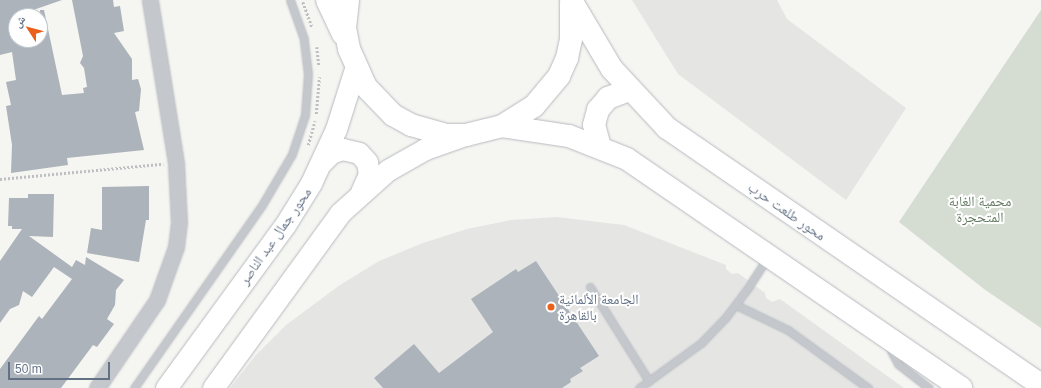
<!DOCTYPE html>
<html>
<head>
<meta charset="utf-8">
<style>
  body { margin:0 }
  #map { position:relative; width:1041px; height:388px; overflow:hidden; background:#f5f5f1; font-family:Helvetica,"Noto Naskh Arabic",sans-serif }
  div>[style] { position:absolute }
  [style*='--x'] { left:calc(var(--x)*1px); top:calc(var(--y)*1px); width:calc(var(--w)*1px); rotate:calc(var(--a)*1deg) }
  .built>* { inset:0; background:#e5e6e4 }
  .green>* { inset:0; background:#d5dcd2 }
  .building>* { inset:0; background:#acb3ba }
  .path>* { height:2.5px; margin-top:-1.25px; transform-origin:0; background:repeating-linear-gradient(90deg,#bebfc2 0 2px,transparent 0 4px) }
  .roads { filter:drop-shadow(0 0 1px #b6bac0) drop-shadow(0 0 1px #b6bac0) }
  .service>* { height:7px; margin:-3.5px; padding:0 3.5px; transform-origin:3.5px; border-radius:3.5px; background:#c4c7cb }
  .minor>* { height:15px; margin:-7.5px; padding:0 7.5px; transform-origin:7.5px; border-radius:7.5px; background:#c4c7cb }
  .secondary>* { height:21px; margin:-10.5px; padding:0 10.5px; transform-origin:10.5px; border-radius:10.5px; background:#fff }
  .primary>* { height:22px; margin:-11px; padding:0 11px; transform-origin:11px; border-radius:11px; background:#fff }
  .dots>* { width:11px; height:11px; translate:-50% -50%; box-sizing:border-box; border:2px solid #fff; border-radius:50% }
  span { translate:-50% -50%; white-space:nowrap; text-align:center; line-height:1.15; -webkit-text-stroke:4px #fff; paint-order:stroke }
  .park-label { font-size:14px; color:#647a62 }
  .street-label { font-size:14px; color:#627184 }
  .poi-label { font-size:14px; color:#627184 }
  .left { translate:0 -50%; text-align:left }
  .north { position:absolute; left:8px; top:8px; width:40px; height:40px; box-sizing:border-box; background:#fff; border:1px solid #c0c6ce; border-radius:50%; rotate:306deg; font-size:11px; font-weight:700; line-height:16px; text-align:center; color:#627184 }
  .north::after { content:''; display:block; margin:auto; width:14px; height:18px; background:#eb611b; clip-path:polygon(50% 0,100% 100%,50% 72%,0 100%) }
  .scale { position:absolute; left:8px; top:362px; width:102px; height:18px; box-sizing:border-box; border:2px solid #627184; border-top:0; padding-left:5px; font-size:12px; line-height:14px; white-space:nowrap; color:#627184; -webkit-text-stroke:3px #fff; paint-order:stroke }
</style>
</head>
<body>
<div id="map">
  <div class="built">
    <i style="clip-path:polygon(632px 0,777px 0,787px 19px,906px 108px,846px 200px,678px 74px)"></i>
    <i style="clip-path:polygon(557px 217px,624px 225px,726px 265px,726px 269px,732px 274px,738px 273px,765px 293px,766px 298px,772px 302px,780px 299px,904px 388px,230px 388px,255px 356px,286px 325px,340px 285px,379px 261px,423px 243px,467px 229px,511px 220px)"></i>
  </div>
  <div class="green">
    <i style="clip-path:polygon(1041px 10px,1041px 328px,984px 289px,899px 222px)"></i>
  </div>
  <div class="building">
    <i style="clip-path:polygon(0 0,62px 0,16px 16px,16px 40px,40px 40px,40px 10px,44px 10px,62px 95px,84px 93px,83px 88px,87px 87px,84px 68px,80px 63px,83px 56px,72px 0,113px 0,114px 7px,120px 6px,124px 31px,114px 33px,132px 59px,132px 80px,138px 79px,141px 89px,139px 111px,135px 112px,144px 150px,67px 158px,68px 165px,11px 173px,12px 145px,6px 106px,11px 105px,6px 82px,16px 80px,12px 52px,0 55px)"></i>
    <i style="clip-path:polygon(149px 186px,149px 220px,146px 220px,139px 262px,87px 253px,91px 228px,102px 230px,102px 187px)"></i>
    <i style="clip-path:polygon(28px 194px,54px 194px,53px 237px,29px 236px,72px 267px,76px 260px,85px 265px,86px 257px,124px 280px,116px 290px,115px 305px,107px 319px,114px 324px,97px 347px,93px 345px,61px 388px,0 388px,0 369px,39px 316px,42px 319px,72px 279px,54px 267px,32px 297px,23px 291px,19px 305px,10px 309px,0 323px,0 261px,22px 229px,12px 229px,12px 226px,8px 226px,9px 198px,28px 198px)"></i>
    <i style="clip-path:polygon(536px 261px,599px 356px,580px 368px,583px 371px,570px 379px,571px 382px,562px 388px,383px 388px,374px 378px,414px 344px,439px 373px,493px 332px,471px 299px,516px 269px,518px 272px)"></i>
  </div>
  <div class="path">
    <i style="--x:303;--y:2;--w:27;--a:70"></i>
    <i style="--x:317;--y:47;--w:19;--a:84"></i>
    <i style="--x:316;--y:114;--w:37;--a:-85"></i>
    <i style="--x:308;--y:145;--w:25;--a:-74"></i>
    <i style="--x:0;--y:179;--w:164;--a:-5.3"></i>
  </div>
  <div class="roads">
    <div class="service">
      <i style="--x:751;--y:283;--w:30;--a:-57"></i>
      <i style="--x:590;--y:287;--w:111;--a:57.9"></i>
      <i style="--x:736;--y:305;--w:58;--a:25.7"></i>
      <i style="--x:788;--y:330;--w:99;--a:35.9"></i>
      <i style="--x:888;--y:345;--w:21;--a:62"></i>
      <i style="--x:898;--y:364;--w:39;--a:38"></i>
      <i style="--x:134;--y:388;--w:223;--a:-55"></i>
      <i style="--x:262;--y:205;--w:59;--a:-59.5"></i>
      <i style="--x:292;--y:154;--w:41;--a:-71.6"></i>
      <i style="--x:305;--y:115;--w:41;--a:-85.8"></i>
      <i style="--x:308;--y:74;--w:35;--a:-97"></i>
      <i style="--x:304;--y:39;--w:41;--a:-109.7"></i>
      <i style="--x:639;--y:388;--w:77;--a:-36"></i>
      <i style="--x:701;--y:343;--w:36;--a:-46"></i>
      <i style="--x:726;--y:317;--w:39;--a:-53"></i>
    </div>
    <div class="minor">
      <i style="--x:97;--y:388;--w:107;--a:-55.7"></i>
      <i style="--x:157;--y:300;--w:56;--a:-70.3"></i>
      <i style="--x:176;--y:247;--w:24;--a:-83"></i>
      <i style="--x:179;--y:223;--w:60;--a:-92.9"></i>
      <i style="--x:176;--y:163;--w:165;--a:-99.1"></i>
    </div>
    <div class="secondary">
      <i style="--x:322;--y:162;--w:13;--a:-45"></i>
      <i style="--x:331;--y:153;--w:12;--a:-20"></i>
      <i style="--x:342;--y:149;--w:17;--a:13"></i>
      <i style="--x:359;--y:153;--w:12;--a:48"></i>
      <i style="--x:367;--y:162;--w:12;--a:81"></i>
      <i style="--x:369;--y:174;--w:20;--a:114"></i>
      <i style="--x:166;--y:388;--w:202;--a:-53.9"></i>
      <i style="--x:285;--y:225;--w:49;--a:-58.2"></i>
      <i style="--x:311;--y:183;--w:60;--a:-65.2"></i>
      <i style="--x:336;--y:129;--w:63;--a:-72.4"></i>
      <i style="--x:213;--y:388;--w:216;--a:-54"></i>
      <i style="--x:340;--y:213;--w:64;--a:-41.9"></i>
      <i style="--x:388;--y:170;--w:43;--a:-29.6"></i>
      <i style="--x:425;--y:149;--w:42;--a:-19.3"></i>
    </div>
    <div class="primary">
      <i style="--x:327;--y:0;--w:38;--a:65"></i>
      <i style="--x:348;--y:0;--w:28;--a:96"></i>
      <i style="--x:345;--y:28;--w:21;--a:79"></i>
      <i style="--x:349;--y:49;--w:42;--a:65.9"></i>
      <i style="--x:366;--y:87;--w:39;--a:46"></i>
      <i style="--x:393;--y:115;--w:21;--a:29"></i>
      <i style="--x:411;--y:125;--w:37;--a:16"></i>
      <i style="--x:447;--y:135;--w:19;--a:0"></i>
      <i style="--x:466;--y:135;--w:37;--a:-14"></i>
      <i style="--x:502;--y:126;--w:38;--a:-32"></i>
      <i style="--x:534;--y:106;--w:39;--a:-50"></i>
      <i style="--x:559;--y:76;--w:20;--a:-66"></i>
      <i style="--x:567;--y:58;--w:19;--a:-78"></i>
      <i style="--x:571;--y:39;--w:34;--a:-90"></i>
      <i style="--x:571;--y:0;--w:80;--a:59.3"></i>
      <i style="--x:612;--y:69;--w:81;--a:47"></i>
      <i style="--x:667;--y:128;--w:454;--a:34.5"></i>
      <i style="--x:502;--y:126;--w:68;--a:8.5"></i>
      <i style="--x:569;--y:136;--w:62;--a:21.6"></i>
      <i style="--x:627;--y:159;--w:405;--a:34.4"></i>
      <i style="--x:600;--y:147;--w:23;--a:-105"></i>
      <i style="--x:594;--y:125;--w:16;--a:-75"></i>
      <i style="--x:598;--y:110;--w:16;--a:-50"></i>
      <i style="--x:608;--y:98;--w:22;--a:-21"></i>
    </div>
  </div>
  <div class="dots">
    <i style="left:551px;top:307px;background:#eb611b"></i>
  </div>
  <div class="park-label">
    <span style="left:980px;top:209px">محمية الغابة<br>المتحجرة</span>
  </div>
  <div class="street-label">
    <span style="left:787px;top:211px;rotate:35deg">محور طلعت حرب</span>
    <span style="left:275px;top:236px;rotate:-55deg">محور جمال عبد الناصر</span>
  </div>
  <div class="poi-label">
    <span class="left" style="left:559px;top:307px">الجامعة الألمانية<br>بالقاهرة</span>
  </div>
  <div class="north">ش</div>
  <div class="scale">50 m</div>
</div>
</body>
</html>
